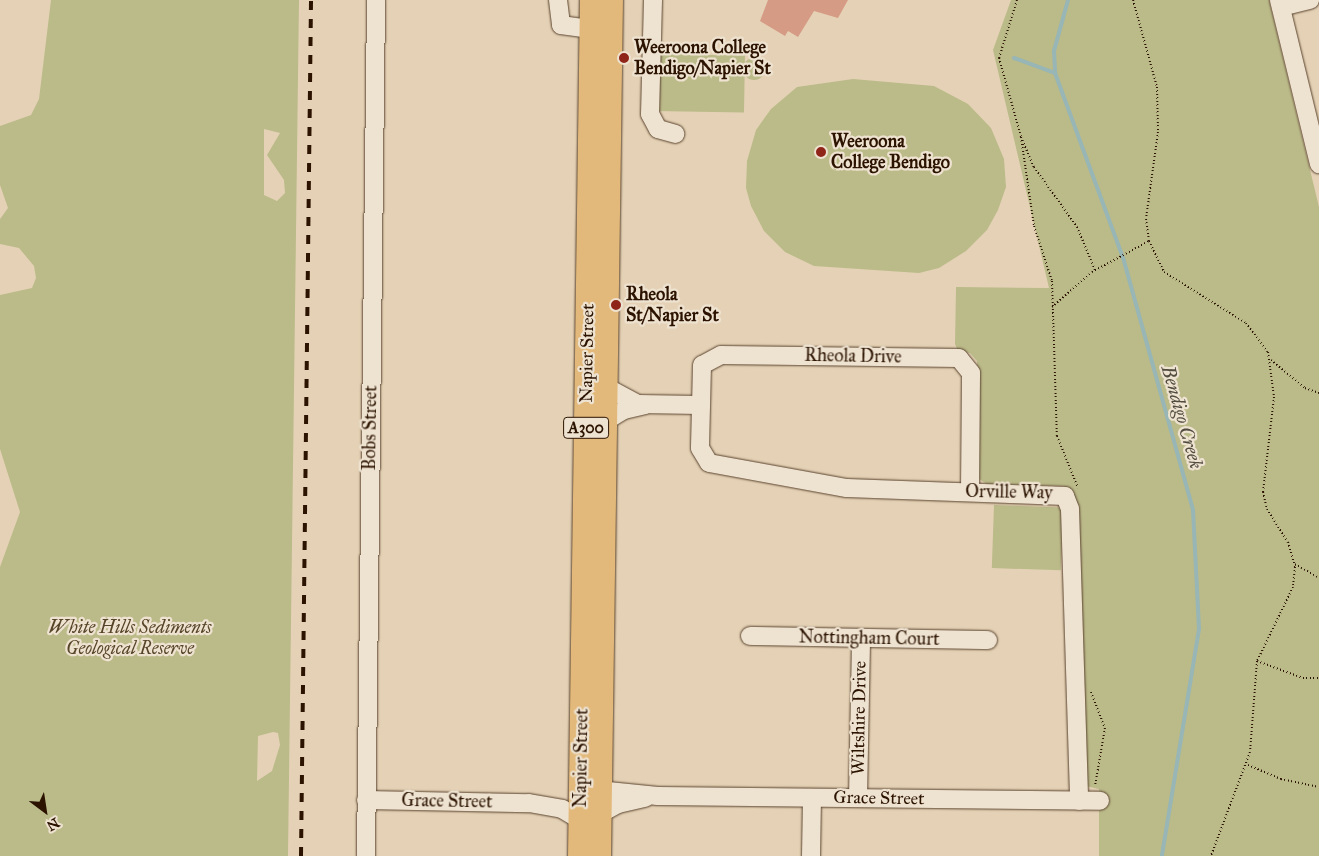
<!DOCTYPE html>
<html>
<head>
<meta charset="utf-8">
<style>
  body { margin:0 }
  #map { position:relative; width:1319px; height:856px; overflow:hidden; background:#e5d2b6; font-family:"IM FELL Great Primer",serif }
  div>[style] { position:absolute }
  [style*='--x'] { left:calc(var(--x)*1px); top:calc(var(--y)*1px); width:calc(var(--w)*1px); rotate:calc(var(--a)*1deg) }
  .green>* { inset:0; background:#bbba89; transform-origin:0 0 }
  .round { border-radius:50% }
  .stream>* { height:4px; margin:-2px; padding:0 2px; transform-origin:2px; border-radius:2px; background:#97b6b5 }
  .building>* { inset:0; background:#d59b85 }
  .path>* { height:2px; margin-top:-1px; transform-origin:0; background:repeating-linear-gradient(90deg,#2c1300 0 1px,transparent 0 3.5px) }
  .roads { filter:drop-shadow(0 0 1px #5a432e) drop-shadow(0 0 1px #5a432e) }
  .minor>* { height:18px; margin:-9px; padding:0 9px; transform-origin:9px; border-radius:9px; background:#eee2d0 }
  .highway>* { height:25px; margin:-12.5px; padding:0 12.5px; transform-origin:12.5px; border-radius:12.5px; background:#e2b97b }
  .rail>* { height:4px; margin-top:-2px; transform-origin:0; background:repeating-linear-gradient(90deg,#2c1300 0 9px,transparent 0 18px) }
  .dots>* { width:14px; height:14px; translate:-50% -50%; box-sizing:border-box; border:2px solid #eee2d0; border-radius:50% }
  span { translate:-50% -50%; white-space:nowrap; text-align:center; line-height:1.15; -webkit-text-stroke:4.5px #eee2d0; paint-order:stroke }
  .shield-label span { padding:1px 4px; background:#eee2d0; border:1px solid; border-radius:4px; -webkit-text-stroke-width:0 }
  .shield-label { font-size:16px; color:#2c1300; font-weight:700 }
  .poi-label { font-size:18px; color:#2c1300; font-weight:700 }
  .left { translate:0 -50%; text-align:left }
  .street-label { font-size:18px; color:#2c1300 }
  .park-label { font-size:18px; color:#574529; font-style:italic }
  .water-label { font-size:19px; color:#514c3f; font-style:italic }
  .north { position:absolute; left:20px; top:786px; width:50px; height:50px; -webkit-text-stroke:4px #eee2d0; paint-order:stroke; rotate:149deg; font-size:14px; font-weight:700; line-height:20px; text-align:center; color:#2c1300 }
  .north::after { content:''; display:block; margin:auto; width:18px; height:22px; background:#2c1300; clip-path:polygon(50% 0,100% 100%,50% 72%,0 100%) }
</style>
</head>
<body>
<div id="map">
  <div class="green">
    <i style="clip-path:polygon(evenodd,51px 0,299px 0,288px 856px,0 856px,0 567px,20px 512px,0 449px,0 295px,32px 288px,36px 278px,34px 266px,19px 248px,0 244px,0 219px,8px 208px,0 185px,0 126px,31px 115px,39px 99px,51px 0,264px 129px,280px 133px,267px 155px,284px 180px,285px 193px,277px 201px,264px 195px,264px 129px,51px 0,273px 732px,278px 733px,280px 745px,272px 771px,257px 781px,258px 736px,273px 732px)"></i>
    <i style="clip-path:polygon(1011px 0,1269px 0,1319px 207px,1319px 856px,1099px 856px,1099px 789px,1086px 786px,1074px 496px,1064px 486px,987px 484px,979px 479px,977px 361px,970px 353px,958px 351px,955px 344px,956px 287px,1049px 288px,993px 50px)"></i>
    <i style="left:655px;top:54px;width:90px;height:57px;rotate:1deg"></i>
    <i class="round" style="left:743px;top:58px;width:22px;height:22px"></i>
    <i style="clip-path:polygon(853px 79px,934px 86px,968px 104px,991px 128px,1004px 159px,1006px 187px,998px 210px,987px 230px,966px 251px,939px 268px,919px 273px,814px 266px,785px 252px,764px 231px,751px 206px,746px 188px,747px 161px,756px 130px,771px 109px,797px 87px)"></i>
    <i style="left:994px;top:505px;width:69px;height:63px;rotate:2deg"></i>
  </div>
  <div class="stream">
    <i style="--x:1068;--y:0;--w:53;--a:105.4"></i>
    <i style="--x:1054;--y:51;--w:22;--a:87"></i>
    <i style="--x:1055;--y:73;--w:200;--a:69.8"></i>
    <i style="--x:1124;--y:261;--w:258;--a:74.5"></i>
    <i style="--x:1193;--y:510;--w:119;--a:87.1"></i>
    <i style="--x:1199;--y:629;--w:230;--a:99.3"></i>
    <i style="--x:1014;--y:58;--w:44;--a:20.1"></i>
  </div>
  <div class="building">
    <i style="clip-path:polygon(768px 0,848px 0,838px 18px,814px 11px,798px 37px,788px 31px,785px 36px,760px 21px)"></i>
  </div>
  <div class="path">
    <i style="--x:1017;--y:0;--w:61;--a:107.2"></i>
    <i style="--x:999;--y:58;--w:82;--a:74.4"></i>
    <i style="--x:1021;--y:137;--w:33;--a:67"></i>
    <i style="--x:1034;--y:167;--w:74;--a:54.4"></i>
    <i style="--x:1077;--y:227;--w:47;--a:67.3"></i>
    <i style="--x:1133;--y:0;--w:90;--a:74.6"></i>
    <i style="--x:1157;--y:87;--w:45;--a:88.7"></i>
    <i style="--x:1158;--y:132;--w:88;--a:97.9"></i>
    <i style="--x:1146;--y:219;--w:22;--a:82"></i>
    <i style="--x:1149;--y:241;--w:34;--a:64"></i>
    <i style="--x:1164;--y:272;--w:97;--a:31.9"></i>
    <i style="--x:1246;--y:323;--w:36;--a:53"></i>
    <i style="--x:1268;--y:352;--w:45;--a:82.4"></i>
    <i style="--x:1274;--y:397;--w:96;--a:96.6"></i>
    <i style="--x:1263;--y:492;--w:17;--a:77"></i>
    <i style="--x:1267;--y:509;--w:39;--a:58"></i>
    <i style="--x:1288;--y:542;--w:26;--a:74"></i>
    <i style="--x:1295;--y:567;--w:20;--a:96"></i>
    <i style="--x:1293;--y:587;--w:82;--a:115.9"></i>
    <i style="--x:1257;--y:661;--w:91;--a:94.4"></i>
    <i style="--x:1250;--y:752;--w:111;--a:110.6"></i>
    <i style="--x:1021;--y:137;--w:90;--a:81.7"></i>
    <i style="--x:1034;--y:226;--w:58;--a:71.9"></i>
    <i style="--x:1052;--y:281;--w:155;--a:88.2"></i>
    <i style="--x:1057;--y:436;--w:56;--a:68"></i>
    <i style="--x:1052;--y:307;--w:53;--a:-41.2"></i>
    <i style="--x:1092;--y:272;--w:65;--a:-28.5"></i>
    <i style="--x:1271;--y:360;--w:44;--a:39.5"></i>
    <i style="--x:1305;--y:388;--w:15;--a:20"></i>
    <i style="--x:1295;--y:564;--w:28;--a:30"></i>
    <i style="--x:1257;--y:661;--w:49;--a:20.3"></i>
    <i style="--x:1303;--y:678;--w:16;--a:0"></i>
    <i style="--x:1091;--y:692;--w:39;--a:69"></i>
    <i style="--x:1105;--y:728;--w:59;--a:99.8"></i>
    <i style="--x:1248;--y:765;--w:36;--a:23"></i>
    <i style="--x:1281;--y:779;--w:39;--a:12"></i>
  </div>
  <div class="roads">
    <div class="minor">
      <i style="--x:558;--y:0;--w:25;--a:83"></i>
      <i style="--x:561;--y:25;--w:30;--a:8"></i>
      <i style="--x:653;--y:0;--w:114;--a:91.5"></i>
      <i style="--x:650;--y:114;--w:17;--a:62"></i>
      <i style="--x:658;--y:129;--w:18;--a:16"></i>
      <i style="--x:1279;--y:0;--w:169;--a:76.3"></i>
      <i style="--x:1281;--y:7;--w:30;--a:-14"></i>
      <i style="--x:604;--y:386;--w:38;--a:28"></i>
      <i style="--x:638;--y:404;--w:62;--a:0.9"></i>
      <i style="--x:604;--y:422;--w:23;--a:-31"></i>
      <i style="--x:624;--y:410;--w:22;--a:-13"></i>
      <i style="--x:970;--y:491;--w:118;--a:-89.5"></i>
      <i style="--x:971;--y:373;--w:19;--a:-129"></i>
      <i style="--x:959;--y:358;--w:238;--a:-179.3"></i>
      <i style="--x:721;--y:355;--w:21;--a:152"></i>
      <i style="--x:702;--y:365;--w:83;--a:91.4"></i>
      <i style="--x:700;--y:448;--w:17;--a:59"></i>
      <i style="--x:709;--y:463;--w:140;--a:10.3"></i>
      <i style="--x:847;--y:488;--w:218;--a:2.1"></i>
      <i style="--x:1065;--y:496;--w:14;--a:69"></i>
      <i style="--x:1070;--y:509;--w:292;--a:88.2"></i>
      <i style="--x:750;--y:636;--w:238;--a:1"></i>
      <i style="--x:598;--y:790;--w:60;--a:5.7"></i>
      <i style="--x:658;--y:796;--w:442;--a:0.6"></i>
      <i style="--x:858;--y:798;--w:160;--a:-88.9"></i>
      <i style="--x:366;--y:800;--w:163;--a:1.1"></i>
      <i style="--x:529;--y:803;--w:34;--a:10"></i>
      <i style="--x:562;--y:809;--w:21;--a:31"></i>
      <i style="--x:598;--y:815;--w:23;--a:-29"></i>
      <i style="--x:618;--y:804;--w:28;--a:-13"></i>
      <i style="--x:366;--y:856;--w:856;--a:-89.33"></i>
      <i style="--x:811;--y:856;--w:58;--a:-89"></i>
    </div>
    <div class="highway">
      <i style="--x:580;--y:856;--w:856;--a:-89.2"></i>
      <i style="--x:598;--y:856;--w:856;--a:-89.2"></i>
    </div>
  </div>
  <div class="rail">
    <i style="--x:301;--y:856;--w:856;--a:-89.33"></i>
  </div>
  <div class="dots">
    <i style="left:624px;top:58px;background:#8f2418"></i>
    <i style="left:821px;top:152px;background:#8f2418"></i>
    <i style="left:616px;top:305px;background:#8f2418"></i>
  </div>
  <div class="shield-label">
    <span style="left:586px;top:428px">A300</span>
  </div>
  <div class="poi-label">
    <span class="left" style="left:634px;top:58px">Weeroona College<br>Bendigo/Napier St</span>
    <span class="left" style="left:831px;top:152px">Weeroona<br>College Bendigo</span>
    <span class="left" style="left:626px;top:305px">Rheola<br>St/Napier St</span>
  </div>
  <div class="street-label">
    <span style="left:587px;top:353px;rotate:-89deg">Napier Street</span>
    <span style="left:853px;top:356px;rotate:1deg">Rheola Drive</span>
    <span style="left:370px;top:428px;rotate:-89deg">Bobs Street</span>
    <span style="left:1009px;top:492px;rotate:1deg">Orville Way</span>
    <span style="left:869px;top:638px;rotate:1deg">Nottingham Court</span>
    <span style="left:859px;top:718px;rotate:-89deg">Wiltshire Drive</span>
    <span style="left:581px;top:758px;rotate:-89deg">Napier Street</span>
    <span style="left:879px;top:798px;rotate:1deg">Grace Street</span>
    <span style="left:447px;top:801px;rotate:1deg">Grace Street</span>
  </div>
  <div class="park-label">
    <span style="left:130px;top:638px">White Hills Sediments<br>Geological Reserve</span>
  </div>
  <div class="water-label">
    <span style="left:1182px;top:417px;rotate:74deg">Bendigo Creek</span>
  </div>
  <div class="north">N</div>
</div>
</body>
</html>
